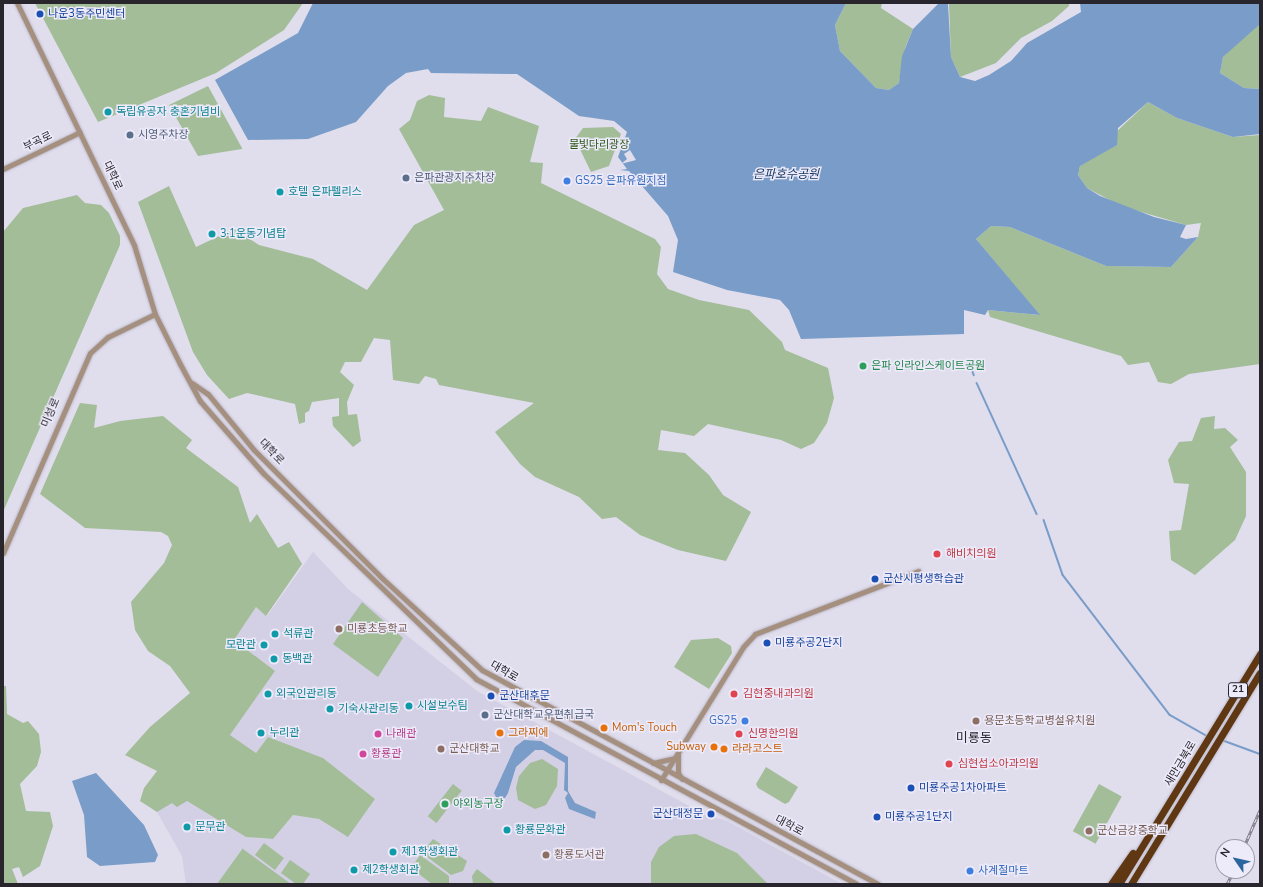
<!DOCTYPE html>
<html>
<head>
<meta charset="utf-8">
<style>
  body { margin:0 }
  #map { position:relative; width:1263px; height:887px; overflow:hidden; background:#e0dded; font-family:"Nunito Sans","Noto Sans KR",sans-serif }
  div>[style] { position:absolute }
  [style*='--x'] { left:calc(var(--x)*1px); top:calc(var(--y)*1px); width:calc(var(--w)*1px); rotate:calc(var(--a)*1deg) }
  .built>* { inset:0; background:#d3cfe4 }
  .green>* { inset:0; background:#a2bd98; transform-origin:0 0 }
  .water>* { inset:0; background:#799dc8 }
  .pier>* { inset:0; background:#e0dded }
  .stream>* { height:1.5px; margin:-0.75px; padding:0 0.75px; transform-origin:0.75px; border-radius:0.75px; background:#799dc8 }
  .roads { filter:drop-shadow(0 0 1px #bbb8c6) drop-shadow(0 0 1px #bbb8c6) }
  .minor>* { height:5px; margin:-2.5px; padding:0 2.5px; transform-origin:2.5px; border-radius:2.5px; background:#a59080 }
  .highway>* { height:7px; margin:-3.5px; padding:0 3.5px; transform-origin:3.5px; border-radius:3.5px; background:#5f3712 }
  .rail>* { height:3px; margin-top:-1.5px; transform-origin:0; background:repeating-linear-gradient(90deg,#edeafa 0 4.5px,#7d7a85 0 9px); box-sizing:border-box; border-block:1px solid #7d7a85 }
  .dots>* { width:11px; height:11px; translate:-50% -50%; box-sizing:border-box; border:2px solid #edeafa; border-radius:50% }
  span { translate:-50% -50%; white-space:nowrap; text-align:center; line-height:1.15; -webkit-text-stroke:3px #edeafa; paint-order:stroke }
  .shield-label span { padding:1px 3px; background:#edeafa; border:1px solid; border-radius:3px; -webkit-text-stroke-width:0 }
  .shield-label { font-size:10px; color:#28262c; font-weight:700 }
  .transit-label { font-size:11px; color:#164399 }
  .left { translate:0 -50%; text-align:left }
  .right { translate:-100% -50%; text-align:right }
  .culture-label { font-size:11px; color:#0d838f }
  .service-label { font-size:11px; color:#4e5e75 }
  .street-label { font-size:11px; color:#28262c }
  .park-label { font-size:11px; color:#2d5818 }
  .shop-label { font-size:11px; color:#366cbe }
  .leisure-label { font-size:11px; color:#27864d }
  .health-label { font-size:11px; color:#be3a42 }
  .education-label { font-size:11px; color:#785e54 }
  .food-label { font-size:11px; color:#c56008 }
  .hotel-label { font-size:11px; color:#b23c85 }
  .water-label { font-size:12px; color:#0e335c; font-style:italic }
  .quarter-label { font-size:13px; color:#28262c }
  .frame { position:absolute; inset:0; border:4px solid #28262c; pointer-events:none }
  .north { position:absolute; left:1215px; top:839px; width:40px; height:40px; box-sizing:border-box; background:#edeafa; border:1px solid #9e9ca8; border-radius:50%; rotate:304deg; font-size:11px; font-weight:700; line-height:16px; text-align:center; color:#28262c }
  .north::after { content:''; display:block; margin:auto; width:14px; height:18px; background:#2b679e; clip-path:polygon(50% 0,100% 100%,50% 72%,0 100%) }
</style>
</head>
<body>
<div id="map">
  <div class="built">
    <i style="clip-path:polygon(313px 552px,348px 589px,477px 691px,704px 814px,727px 821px,842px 884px,186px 884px,182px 856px,157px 812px,172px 802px,187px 801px,246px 837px,268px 839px,273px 839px,293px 815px,319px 819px,348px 836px,375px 799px,323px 758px,268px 737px,256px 753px,230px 735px,275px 671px,234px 640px,256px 607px,267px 616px)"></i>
  </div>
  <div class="green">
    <i style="clip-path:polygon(35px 3px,303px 3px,284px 30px,216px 73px,98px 122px)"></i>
    <i style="clip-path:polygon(846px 3px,882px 3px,881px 8px,913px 29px,905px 48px,899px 83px,889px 90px,876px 88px,840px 51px,835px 25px)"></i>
    <i style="clip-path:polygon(949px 3px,1069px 3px,1069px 6px,1052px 21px,1021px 38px,996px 63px,960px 77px,951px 57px)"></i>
    <i style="clip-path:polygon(1257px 24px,1260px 24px,1260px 89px,1244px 88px,1220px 73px,1223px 57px)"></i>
    <i style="clip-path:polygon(208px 86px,242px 148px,242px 149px,198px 156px,169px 105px)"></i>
    <i style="clip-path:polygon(429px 95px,445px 98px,444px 117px,481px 121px,488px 107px,539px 126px,530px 162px,543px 163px,541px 183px,655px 239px,661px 247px,657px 274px,668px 289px,699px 300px,749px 310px,782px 342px,785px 350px,828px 368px,834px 398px,827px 423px,814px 443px,801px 449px,781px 440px,708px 424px,694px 436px,661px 430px,658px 450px,685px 453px,709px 475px,723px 495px,751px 512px,726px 561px,678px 550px,640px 535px,616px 517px,602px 519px,579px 497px,535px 477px,520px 464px,495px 432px,534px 403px,439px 385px,436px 379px,425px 376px,419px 384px,393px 380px,390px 340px,374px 338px,361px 362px,345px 362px,340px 372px,354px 385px,347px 402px,348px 415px,357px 414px,361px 441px,353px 447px,333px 426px,332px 417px,339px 416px,339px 398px,312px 402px,309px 411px,305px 413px,305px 422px,299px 424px,295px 404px,247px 393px,229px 399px,207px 375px,193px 352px,138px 202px,169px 186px,196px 247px,234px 229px,259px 245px,313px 259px,367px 290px,414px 225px,444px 210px,399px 129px,410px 120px,417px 101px)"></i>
    <i style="clip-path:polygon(1148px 102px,1177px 118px,1233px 137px,1260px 135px,1260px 364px,1189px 374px,1171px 384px,1158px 382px,1149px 362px,1128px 365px,1121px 356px,990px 317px,988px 310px,1039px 315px,976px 239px,991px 226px,1010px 227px,1106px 266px,1171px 267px,1198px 237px,1201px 223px,1186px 225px,1121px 206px,1087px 188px,1078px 175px,1080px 166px)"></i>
    <i style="clip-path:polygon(613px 127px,621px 134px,609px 166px,591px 172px,575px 139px,583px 128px)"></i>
    <i style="clip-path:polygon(77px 195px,85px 203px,101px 205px,109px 213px,120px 236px,120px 245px,3px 512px,3px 232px,23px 208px)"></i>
    <i style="clip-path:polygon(80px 403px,97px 405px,94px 428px,120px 421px,163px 416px,192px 440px,186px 448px,238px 487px,250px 523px,257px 514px,278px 548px,289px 542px,302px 564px,266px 616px,256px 607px,234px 640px,275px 671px,230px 735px,256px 753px,268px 737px,323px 758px,375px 799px,348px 837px,319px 819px,293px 815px,273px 839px,246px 837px,187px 801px,177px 807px,172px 803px,157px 812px,140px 801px,144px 788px,157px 771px,125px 755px,150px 727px,190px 693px,170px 666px,148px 651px,135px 630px,131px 602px,164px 563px,172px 545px,168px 536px,161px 532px,85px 528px,40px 494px)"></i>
    <i style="clip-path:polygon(1215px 416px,1214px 429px,1225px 428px,1238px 440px,1230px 447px,1246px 472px,1246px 516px,1235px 540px,1195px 575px,1171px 560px,1169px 531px,1181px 530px,1189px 484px,1174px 483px,1168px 460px,1179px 442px,1192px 441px,1201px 418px)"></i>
    <i style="clip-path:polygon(362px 602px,403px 638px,378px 677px,333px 644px)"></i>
    <i style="clip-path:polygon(718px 638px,731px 646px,732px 653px,709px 689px,674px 667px,691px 640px)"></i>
    <i style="clip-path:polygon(3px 686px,6px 686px,7px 714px,23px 723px,28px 721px,39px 734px,41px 752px,37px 766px,20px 784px,26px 811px,50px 812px,53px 826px,40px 866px,23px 877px,19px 867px,12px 869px,18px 884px,3px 884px)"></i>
    <i style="clip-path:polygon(542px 759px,558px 769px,557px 786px,546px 805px,535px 809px,518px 800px,516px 788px,519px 776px,530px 763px)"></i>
    <i style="clip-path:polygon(766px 767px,798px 787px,789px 802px,785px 804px,758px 788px,756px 784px)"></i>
    <i style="left:453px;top:784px;width:11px;height:41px;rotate:38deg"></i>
    <i style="left:1099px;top:784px;width:26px;height:54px;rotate:29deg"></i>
    <i style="clip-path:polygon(696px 834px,737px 853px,768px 884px,651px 884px,651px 862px,659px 847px,674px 836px)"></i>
    <i style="clip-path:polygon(433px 839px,467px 861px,463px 871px,451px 875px,422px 853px)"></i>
    <i style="left:264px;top:843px;width:25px;height:15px;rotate:37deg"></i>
    <i style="clip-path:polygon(243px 848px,243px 849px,291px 884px,217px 884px)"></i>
    <i style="clip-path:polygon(420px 855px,449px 876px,449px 884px,432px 884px,411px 868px)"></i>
    <i style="clip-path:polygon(290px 860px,310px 874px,303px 884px,296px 884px,281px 873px)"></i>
    <i style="clip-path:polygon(477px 869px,496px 884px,473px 884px,472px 876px)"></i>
  </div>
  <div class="water">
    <i style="clip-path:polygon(313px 3px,846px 3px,835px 25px,840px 51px,876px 88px,889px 90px,899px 83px,902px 56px,913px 29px,939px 3px,948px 4px,951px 57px,960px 77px,975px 81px,989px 75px,1011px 61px,1027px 43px,1081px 12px,1080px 3px,1260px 3px,1260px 24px,1223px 57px,1220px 73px,1244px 88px,1260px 89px,1260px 134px,1233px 137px,1177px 118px,1148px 102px,1118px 128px,1117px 145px,1080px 166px,1078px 175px,1087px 188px,1100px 196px,1154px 217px,1186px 225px,1180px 237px,1186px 239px,1198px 237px,1171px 267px,1106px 266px,1010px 227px,991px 226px,976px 239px,1040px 315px,988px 310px,985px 315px,964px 310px,964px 334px,801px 339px,789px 310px,780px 300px,727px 290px,673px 272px,678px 240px,668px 216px,629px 171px,620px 170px,627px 169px,618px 157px,627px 132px,614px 121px,579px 116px,517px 74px,431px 73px,428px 69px,406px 73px,388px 86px,356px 122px,308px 139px,248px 140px,215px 80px,298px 33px)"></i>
    <i style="clip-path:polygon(524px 740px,541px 741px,568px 757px,568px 791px,575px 803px,596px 812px,595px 819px,569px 809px,565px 798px,568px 793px,564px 790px,565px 763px,543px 750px,535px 750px,516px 767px,508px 793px,505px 798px,497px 799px,494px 793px,515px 747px)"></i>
    <i style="clip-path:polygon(96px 773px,144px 825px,158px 855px,155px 862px,100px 866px,87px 857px,84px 815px,72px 781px)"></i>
  </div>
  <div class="pier">
    <i style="clip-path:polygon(630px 150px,636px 160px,621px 164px,627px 159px,624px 154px)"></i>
  </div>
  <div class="stream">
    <i style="--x:969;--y:361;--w:15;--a:70"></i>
    <i style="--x:977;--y:383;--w:144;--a:65.4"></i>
    <i style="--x:1044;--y:520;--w:58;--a:70.9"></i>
    <i style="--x:1063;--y:575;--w:176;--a:52.6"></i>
    <i style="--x:1170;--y:715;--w:43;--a:29.6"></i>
    <i style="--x:1222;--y:740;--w:40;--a:20.2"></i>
  </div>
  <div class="roads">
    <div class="minor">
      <i style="--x:17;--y:3;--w:269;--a:64.2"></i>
      <i style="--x:134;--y:245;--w:72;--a:73.1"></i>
      <i style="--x:155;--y:314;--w:56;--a:63.4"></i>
      <i style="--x:180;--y:364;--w:42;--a:61.6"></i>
      <i style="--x:200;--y:401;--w:96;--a:48.8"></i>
      <i style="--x:263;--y:473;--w:296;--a:44"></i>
      <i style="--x:476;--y:679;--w:432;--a:28.3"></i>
      <i style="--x:3;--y:169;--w:85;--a:-25.7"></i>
      <i style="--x:192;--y:383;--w:19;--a:35"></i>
      <i style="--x:208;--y:394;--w:72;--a:50.6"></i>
      <i style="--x:254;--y:450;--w:182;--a:45"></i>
      <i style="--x:383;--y:579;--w:134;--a:42.6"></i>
      <i style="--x:482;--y:670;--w:450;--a:28.4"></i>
      <i style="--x:3;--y:553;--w:218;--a:-66.5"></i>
      <i style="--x:90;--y:353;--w:24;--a:-42"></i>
      <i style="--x:108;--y:337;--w:52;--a:-26.1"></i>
      <i style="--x:678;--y:753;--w:20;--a:90"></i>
      <i style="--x:678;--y:773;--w:7;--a:56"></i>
      <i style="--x:653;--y:763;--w:23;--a:-13"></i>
      <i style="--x:661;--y:780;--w:156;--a:-58.3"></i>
      <i style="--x:743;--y:647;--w:18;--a:-47"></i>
      <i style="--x:755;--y:634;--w:175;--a:-21.1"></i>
    </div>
    <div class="highway">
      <i style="--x:1111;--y:884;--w:38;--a:-55"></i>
      <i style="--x:1119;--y:884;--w:270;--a:-58.5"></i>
      <i style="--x:1131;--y:884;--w:247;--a:-58.6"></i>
    </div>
  </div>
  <div class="rail">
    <i style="--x:1244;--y:847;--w:40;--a:-66.6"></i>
    <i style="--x:1227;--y:884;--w:15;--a:-62"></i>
  </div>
  <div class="dots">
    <i style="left:40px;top:14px;background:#1a4fb4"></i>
    <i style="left:108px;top:112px;background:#0f9aa8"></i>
    <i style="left:130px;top:135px;background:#5c6f8a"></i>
    <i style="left:406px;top:178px;background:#5c6f8a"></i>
    <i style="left:567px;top:181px;background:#3f7fe0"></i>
    <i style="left:280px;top:192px;background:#0f9aa8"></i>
    <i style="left:212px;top:234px;background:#0f9aa8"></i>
    <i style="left:863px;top:366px;background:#2e9e5b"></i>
    <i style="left:937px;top:554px;background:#e0444e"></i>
    <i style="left:875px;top:579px;background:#1a4fb4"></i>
    <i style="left:339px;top:629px;background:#8d6e63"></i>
    <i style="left:275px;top:634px;background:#0f9aa8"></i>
    <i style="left:767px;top:643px;background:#1a4fb4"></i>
    <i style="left:264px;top:645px;background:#0f9aa8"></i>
    <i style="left:274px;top:659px;background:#0f9aa8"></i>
    <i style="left:268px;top:694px;background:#0f9aa8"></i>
    <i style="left:734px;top:694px;background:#e0444e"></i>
    <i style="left:491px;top:696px;background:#1a4fb4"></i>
    <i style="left:409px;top:706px;background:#0f9aa8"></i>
    <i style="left:330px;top:709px;background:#0f9aa8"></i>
    <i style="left:485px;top:715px;background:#5c6f8a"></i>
    <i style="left:745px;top:721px;background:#3f7fe0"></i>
    <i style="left:976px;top:721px;background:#8d6e63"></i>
    <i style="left:604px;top:728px;background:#e8710a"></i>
    <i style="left:261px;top:733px;background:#0f9aa8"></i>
    <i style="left:500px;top:733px;background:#e8710a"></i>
    <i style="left:378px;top:734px;background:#d1479c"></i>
    <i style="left:739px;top:734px;background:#e0444e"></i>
    <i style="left:714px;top:747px;background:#e8710a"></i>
    <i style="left:441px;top:749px;background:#8d6e63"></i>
    <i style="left:724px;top:749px;background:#e8710a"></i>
    <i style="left:363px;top:754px;background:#d1479c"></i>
    <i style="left:949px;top:764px;background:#e0444e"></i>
    <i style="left:911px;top:788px;background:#1a4fb4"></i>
    <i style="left:445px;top:804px;background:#2e9e5b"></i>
    <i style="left:711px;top:814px;background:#1a4fb4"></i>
    <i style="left:877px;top:817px;background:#1a4fb4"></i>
    <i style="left:187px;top:827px;background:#0f9aa8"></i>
    <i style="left:507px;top:830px;background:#0f9aa8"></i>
    <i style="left:1089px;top:831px;background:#8d6e63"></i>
    <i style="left:393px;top:852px;background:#0f9aa8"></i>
    <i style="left:546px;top:855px;background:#8d6e63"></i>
    <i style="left:354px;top:870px;background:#0f9aa8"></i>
    <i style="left:970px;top:871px;background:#3f7fe0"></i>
  </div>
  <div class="shield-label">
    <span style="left:1238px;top:690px">21</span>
  </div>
  <div class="transit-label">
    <span class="left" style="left:48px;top:14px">나운3동주민센터</span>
    <span class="left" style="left:883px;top:579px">군산시평생학습관</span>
    <span class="left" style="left:775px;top:643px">미룡주공2단지</span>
    <span class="left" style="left:499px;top:696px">군산대후문</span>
    <span class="left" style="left:919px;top:788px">미룡주공1차아파트</span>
    <span class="right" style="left:703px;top:814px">군산대정문</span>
    <span class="left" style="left:885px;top:817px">미룡주공1단지</span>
  </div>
  <div class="culture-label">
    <span class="left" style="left:116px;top:112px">독립유공자 충혼기념비</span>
    <span class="left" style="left:288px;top:192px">호텔 은파펠리스</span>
    <span class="left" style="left:220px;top:234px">3·1운동기념탑</span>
    <span class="left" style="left:283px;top:634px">석류관</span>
    <span class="right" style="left:256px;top:645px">모란관</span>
    <span class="left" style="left:282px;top:659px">동백관</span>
    <span class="left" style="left:276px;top:694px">외국인관리동</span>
    <span class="left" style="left:417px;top:706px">시설보수팀</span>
    <span class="left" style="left:338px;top:709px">기숙사관리동</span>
    <span class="left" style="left:269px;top:733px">누리관</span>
    <span class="left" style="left:195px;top:827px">문무관</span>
    <span class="left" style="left:515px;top:830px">황룡문화관</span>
    <span class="left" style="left:401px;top:852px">제1학생회관</span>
    <span class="left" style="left:362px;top:870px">제2학생회관</span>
  </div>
  <div class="service-label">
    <span class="left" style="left:138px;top:135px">시영주차장</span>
    <span class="left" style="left:414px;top:178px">은파관광지주차장</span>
    <span class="left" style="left:493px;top:715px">군산대학교우편취급국</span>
  </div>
  <div class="street-label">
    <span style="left:38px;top:142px;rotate:-26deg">부곡로</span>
    <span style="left:112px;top:176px;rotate:65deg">대학로</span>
    <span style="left:51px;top:413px;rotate:-67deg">미성로</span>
    <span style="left:271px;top:452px;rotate:46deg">대학로</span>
    <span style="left:504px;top:672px;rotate:30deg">대학로</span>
    <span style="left:1181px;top:764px;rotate:-59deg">새만금북로</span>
    <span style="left:789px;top:826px;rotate:28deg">대학로</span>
  </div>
  <div class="park-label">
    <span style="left:599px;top:145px">물빛다리광장</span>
  </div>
  <div class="shop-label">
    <span class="left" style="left:575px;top:181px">GS25 은파유원지점</span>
    <span class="right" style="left:737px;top:721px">GS25</span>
    <span class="left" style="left:978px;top:871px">사계절마트</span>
  </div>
  <div class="leisure-label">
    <span class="left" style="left:871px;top:366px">은파 인라인스케이트공원</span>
    <span class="left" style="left:453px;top:804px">야외농구장</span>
  </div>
  <div class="health-label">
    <span class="left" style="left:946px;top:554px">해비치의원</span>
    <span class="left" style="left:743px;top:694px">김현중내과의원</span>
    <span class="left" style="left:748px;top:734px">신명한의원</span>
    <span class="left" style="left:958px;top:764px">심현섭소아과의원</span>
  </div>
  <div class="education-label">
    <span class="left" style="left:347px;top:629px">미룡초등학교</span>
    <span class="left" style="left:984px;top:721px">용문초등학교병설유치원</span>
    <span class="left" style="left:449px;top:749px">군산대학교</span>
    <span class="left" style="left:1097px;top:831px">군산금강중학교</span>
    <span class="left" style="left:554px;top:855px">황룡도서관</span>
  </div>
  <div class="food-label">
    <span class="left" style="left:612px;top:728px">Mom's Touch</span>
    <span class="left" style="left:508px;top:733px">그라찌에</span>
    <span class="right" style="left:706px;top:747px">Subway</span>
    <span class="left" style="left:732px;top:749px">라라코스트</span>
  </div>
  <div class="hotel-label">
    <span class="left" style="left:386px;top:734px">나래관</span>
    <span class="left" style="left:371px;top:754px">황룡관</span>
  </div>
  <div class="water-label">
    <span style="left:786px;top:175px">은파호수공원</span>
  </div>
  <div class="quarter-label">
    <span style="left:974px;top:738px">미룡동</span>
  </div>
  <div class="frame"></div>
  <div class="north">N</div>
</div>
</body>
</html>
